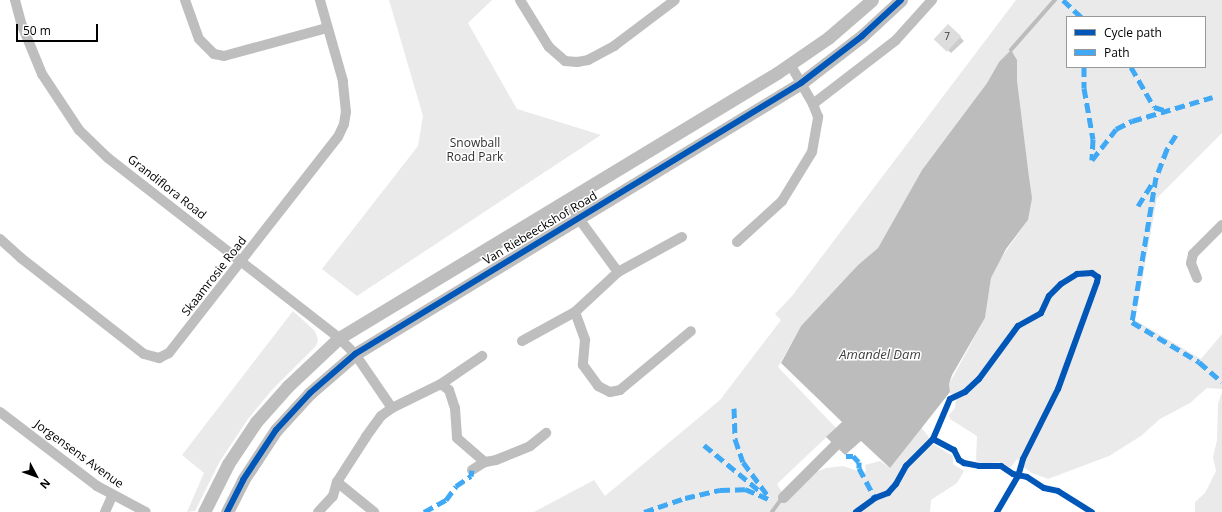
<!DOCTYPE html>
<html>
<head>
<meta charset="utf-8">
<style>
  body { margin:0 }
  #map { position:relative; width:1222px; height:512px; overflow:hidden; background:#fff; font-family:"Open Sans",sans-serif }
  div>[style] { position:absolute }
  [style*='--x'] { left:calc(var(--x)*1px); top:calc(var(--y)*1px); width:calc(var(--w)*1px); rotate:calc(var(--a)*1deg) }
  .green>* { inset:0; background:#eaeaea }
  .water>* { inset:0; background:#bcbcbc }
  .shadow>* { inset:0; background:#0003 }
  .stream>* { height:3.5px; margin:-1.75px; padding:0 1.75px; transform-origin:1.75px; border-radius:1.75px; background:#bcbcbc }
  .canal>* { height:11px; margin:-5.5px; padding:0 5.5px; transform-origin:5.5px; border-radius:5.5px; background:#bcbcbc }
  .building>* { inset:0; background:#ddd; transform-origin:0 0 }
  .minor>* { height:10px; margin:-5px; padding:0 5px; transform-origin:5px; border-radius:5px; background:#bebebe }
  .tertiary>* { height:13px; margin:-6.5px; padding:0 6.5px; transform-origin:6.5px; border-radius:6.5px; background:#bebebe }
  .quiet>* { height:5px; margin-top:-2.5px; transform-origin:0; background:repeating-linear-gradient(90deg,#3fa9f5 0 10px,transparent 0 15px) }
  .cycleway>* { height:6px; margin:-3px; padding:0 3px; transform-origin:3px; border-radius:3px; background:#0057b8 }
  span { translate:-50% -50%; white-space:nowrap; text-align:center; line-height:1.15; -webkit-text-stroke:3px #fff; paint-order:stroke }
  .number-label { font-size:10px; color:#373737 }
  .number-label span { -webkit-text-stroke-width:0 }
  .park-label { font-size:12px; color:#303030 }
  .street-label { font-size:12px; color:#000 }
  .water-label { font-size:13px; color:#414141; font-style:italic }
  .legend { position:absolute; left:1066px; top:16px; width:140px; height:52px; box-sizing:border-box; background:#fff; border:1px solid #999; margin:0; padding:5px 7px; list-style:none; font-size:12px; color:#000 }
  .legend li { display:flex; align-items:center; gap:8px; height:20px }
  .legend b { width:20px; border:1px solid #999 }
  .north { position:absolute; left:16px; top:456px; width:40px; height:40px; -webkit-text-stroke:3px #fff; paint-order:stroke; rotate:131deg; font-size:11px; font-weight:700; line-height:16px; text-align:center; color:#000 }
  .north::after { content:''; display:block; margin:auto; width:14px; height:18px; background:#000; clip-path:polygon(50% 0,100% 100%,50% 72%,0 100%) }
  .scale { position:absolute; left:16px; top:24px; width:82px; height:18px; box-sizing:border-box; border:2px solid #000; border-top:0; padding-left:5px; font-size:12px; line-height:14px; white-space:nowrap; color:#000; -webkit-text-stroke:3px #fff; paint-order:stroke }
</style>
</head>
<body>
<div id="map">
  <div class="green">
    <i style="clip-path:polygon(389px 0,492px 0,468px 23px,517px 109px,601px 135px,357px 296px,322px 269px,418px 146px,423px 116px)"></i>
    <i style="clip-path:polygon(evenodd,1016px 0,1222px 0,1222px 133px,1157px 198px,1135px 320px,1201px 359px,1222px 334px,1222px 389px,1207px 388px,1190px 403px,1160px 419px,1141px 436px,1109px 456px,1048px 479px,1032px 473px,1019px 464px,1018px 458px,1011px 467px,1007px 467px,1001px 462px,979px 464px,976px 460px,977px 436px,950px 419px,949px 415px,955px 408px,956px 399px,950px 393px,949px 384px,985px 318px,991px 278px,999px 261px,1028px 220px,1029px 177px,1017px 80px,1017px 60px,999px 62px,987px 83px,922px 170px,878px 248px,858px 265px,801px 326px,778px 367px,836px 428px,777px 484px,783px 494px,794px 490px,813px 473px,826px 468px,843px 466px,863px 473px,866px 471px,865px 465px,880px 461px,890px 468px,921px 427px,935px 445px,953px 456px,953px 464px,964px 471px,957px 483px,931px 500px,930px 512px,534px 512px,594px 480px,605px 496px,720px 400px,781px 320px,775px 314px,792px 296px,1016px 0,1067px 17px,1205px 17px,1205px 67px,1067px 67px,1067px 17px)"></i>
    <i style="clip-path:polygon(293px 311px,315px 331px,318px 340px,316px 346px,271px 391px,248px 419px,220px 461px,195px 511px,187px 512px,204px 473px,182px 455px)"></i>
    <i style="clip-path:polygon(1222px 392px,1222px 512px,1195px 512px,1195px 502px,1205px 493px,1216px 471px,1213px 457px,1217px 440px,1218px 404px)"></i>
  </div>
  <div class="water">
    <i style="clip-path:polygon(1011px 50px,1017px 60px,1017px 80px,1029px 177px,1032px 198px,1028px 220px,1006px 249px,991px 278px,985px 318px,952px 375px,949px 384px,950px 392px,890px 468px,861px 441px,845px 455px,826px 437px,842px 422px,781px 363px,801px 326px,858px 265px,878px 248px,922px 170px,987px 83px,999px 62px)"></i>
  </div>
  <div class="shadow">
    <i style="clip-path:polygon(948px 25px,964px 41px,951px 53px,939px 42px)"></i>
  </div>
  <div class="stream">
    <i style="--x:1011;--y:50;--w:67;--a:-48.7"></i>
    <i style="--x:772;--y:512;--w:19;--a:-54"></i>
  </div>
  <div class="canal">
    <i style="--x:783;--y:497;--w:74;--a:-45"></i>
  </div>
  <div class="building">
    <i style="left:948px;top:24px;width:18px;height:21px;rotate:43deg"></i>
  </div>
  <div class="minor">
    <i style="--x:15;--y:0;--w:24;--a:75"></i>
    <i style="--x:21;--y:23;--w:55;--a:67.6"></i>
    <i style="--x:42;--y:74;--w:67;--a:56.5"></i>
    <i style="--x:79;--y:130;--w:40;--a:44"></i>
    <i style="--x:108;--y:158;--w:293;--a:37.9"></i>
    <i style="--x:339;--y:338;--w:23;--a:45"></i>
    <i style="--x:355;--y:354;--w:65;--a:55.6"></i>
    <i style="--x:392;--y:408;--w:14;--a:144"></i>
    <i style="--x:381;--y:416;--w:26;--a:126"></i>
    <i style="--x:366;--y:437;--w:54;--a:122.8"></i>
    <i style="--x:337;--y:482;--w:15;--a:106"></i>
    <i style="--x:333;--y:496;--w:22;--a:133"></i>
    <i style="--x:185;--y:0;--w:41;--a:70.3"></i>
    <i style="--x:199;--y:39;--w:21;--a:45"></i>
    <i style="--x:214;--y:54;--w:10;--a:11"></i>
    <i style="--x:224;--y:56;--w:107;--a:-15.2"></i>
    <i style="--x:520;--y:0;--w:55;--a:58.3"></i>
    <i style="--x:549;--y:47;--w:21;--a:41"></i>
    <i style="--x:565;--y:61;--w:12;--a:5"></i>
    <i style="--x:577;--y:62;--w:11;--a:-10"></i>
    <i style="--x:588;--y:60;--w:30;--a:-28"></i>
    <i style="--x:614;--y:46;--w:76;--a:-37"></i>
    <i style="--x:813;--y:104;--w:105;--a:-37.6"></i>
    <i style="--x:896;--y:40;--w:54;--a:-48"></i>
    <i style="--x:566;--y:201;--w:88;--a:53.8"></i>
    <i style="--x:0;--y:239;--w:28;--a:42"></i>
    <i style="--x:21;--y:258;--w:156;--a:38"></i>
    <i style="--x:144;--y:354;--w:16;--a:15"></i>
    <i style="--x:159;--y:358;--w:11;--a:-27"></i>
    <i style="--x:169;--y:353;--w:274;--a:-52"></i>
    <i style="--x:338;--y:137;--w:14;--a:-65"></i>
    <i style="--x:344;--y:124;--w:12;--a:-81"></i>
    <i style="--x:346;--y:112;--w:31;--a:-96"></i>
    <i style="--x:343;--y:81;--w:84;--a:-105.9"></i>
    <i style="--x:737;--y:242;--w:61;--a:-42.3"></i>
    <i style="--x:782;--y:201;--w:57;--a:-58.5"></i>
    <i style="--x:812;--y:152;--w:36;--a:-80"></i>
    <i style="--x:818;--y:117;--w:14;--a:-111"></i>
    <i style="--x:813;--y:104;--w:46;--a:-119.9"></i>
    <i style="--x:1197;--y:278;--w:16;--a:-112"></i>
    <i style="--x:1191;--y:263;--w:9;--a:-77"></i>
    <i style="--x:1193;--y:254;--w:41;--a:-45"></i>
    <i style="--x:575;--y:312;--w:30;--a:70"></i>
    <i style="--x:585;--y:340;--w:25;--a:95"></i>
    <i style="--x:583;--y:365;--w:26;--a:54"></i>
    <i style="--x:598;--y:386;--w:13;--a:27"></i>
    <i style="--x:610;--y:392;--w:10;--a:-11"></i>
    <i style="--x:620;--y:390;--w:92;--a:-39.7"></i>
    <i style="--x:522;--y:341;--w:60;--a:-28.7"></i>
    <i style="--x:575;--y:312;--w:59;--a:-42.9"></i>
    <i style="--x:618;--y:272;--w:73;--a:-28.7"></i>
    <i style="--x:441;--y:384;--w:10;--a:37"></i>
    <i style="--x:449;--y:390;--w:19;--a:72"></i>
    <i style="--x:455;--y:408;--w:30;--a:86"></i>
    <i style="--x:457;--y:438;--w:37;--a:41"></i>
    <i style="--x:392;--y:408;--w:55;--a:-26.1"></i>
    <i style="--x:441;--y:384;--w:50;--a:-34.3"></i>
    <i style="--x:0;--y:412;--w:122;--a:37.3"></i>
    <i style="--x:97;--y:486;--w:55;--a:28"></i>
    <i style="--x:472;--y:470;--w:15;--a:-32"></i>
    <i style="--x:485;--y:462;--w:11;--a:-10"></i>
    <i style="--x:496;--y:460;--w:37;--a:-22"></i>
    <i style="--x:530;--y:446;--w:21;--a:-39"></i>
    <i style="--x:337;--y:482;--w:48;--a:39"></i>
    <i style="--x:105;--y:512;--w:17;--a:-66"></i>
  </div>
  <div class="tertiary">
    <i style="--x:204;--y:512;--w:54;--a:-63.4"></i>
    <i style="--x:228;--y:464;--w:50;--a:-56.3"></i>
    <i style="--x:256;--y:422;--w:48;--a:-48.4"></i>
    <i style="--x:288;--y:386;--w:70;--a:-43.3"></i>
    <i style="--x:339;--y:338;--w:512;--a:-31.17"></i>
    <i style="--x:777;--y:73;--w:62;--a:-34.5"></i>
    <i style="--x:828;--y:38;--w:58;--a:-40.8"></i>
    <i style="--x:227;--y:512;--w:36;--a:-63"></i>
    <i style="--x:243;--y:480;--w:60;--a:-56.6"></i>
    <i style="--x:276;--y:430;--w:50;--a:-47.4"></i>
    <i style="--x:310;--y:393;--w:60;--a:-40.9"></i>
    <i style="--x:355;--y:354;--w:522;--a:-31.28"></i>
    <i style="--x:801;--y:83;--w:77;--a:-37.6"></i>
    <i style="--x:862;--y:36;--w:53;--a:-42.7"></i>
  </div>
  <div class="quiet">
    <i style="--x:1063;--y:0;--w:25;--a:43"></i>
    <i style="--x:1084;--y:67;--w:21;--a:90"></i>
    <i style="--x:1084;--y:88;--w:52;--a:80"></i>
    <i style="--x:1093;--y:139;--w:21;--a:93"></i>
    <i style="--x:1131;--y:67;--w:46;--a:60.1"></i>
    <i style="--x:1154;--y:107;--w:14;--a:17"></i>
    <i style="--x:1176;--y:135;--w:17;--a:123"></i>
    <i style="--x:1167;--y:149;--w:30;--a:111"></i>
    <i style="--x:1156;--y:177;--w:147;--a:99.4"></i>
    <i style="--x:1132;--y:322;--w:78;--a:30.8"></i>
    <i style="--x:1199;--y:362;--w:30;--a:41"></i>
    <i style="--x:1092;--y:160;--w:39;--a:-52"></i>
    <i style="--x:1116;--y:129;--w:18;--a:-27"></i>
    <i style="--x:1132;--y:121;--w:84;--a:-16.5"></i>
    <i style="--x:1138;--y:206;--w:26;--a:-58"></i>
    <i style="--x:734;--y:408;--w:31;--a:88"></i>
    <i style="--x:735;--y:439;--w:24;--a:71"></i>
    <i style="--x:743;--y:462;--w:42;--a:53.7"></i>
    <i style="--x:704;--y:445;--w:74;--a:39.5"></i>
    <i style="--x:846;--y:456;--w:7;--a:0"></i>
    <i style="--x:853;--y:456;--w:8;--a:45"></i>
    <i style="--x:859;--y:462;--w:6;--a:90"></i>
    <i style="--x:859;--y:468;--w:34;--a:62"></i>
    <i style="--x:424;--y:512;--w:25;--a:-29"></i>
    <i style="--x:446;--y:500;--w:17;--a:-54"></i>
    <i style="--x:456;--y:486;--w:18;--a:-34"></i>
    <i style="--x:471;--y:476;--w:6;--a:-81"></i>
    <i style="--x:644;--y:512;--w:43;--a:-18.9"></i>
    <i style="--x:685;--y:498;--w:36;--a:-13"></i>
    <i style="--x:720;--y:490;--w:25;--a:-2"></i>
    <i style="--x:745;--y:489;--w:28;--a:23"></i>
  </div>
  <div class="cycleway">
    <i style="--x:933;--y:439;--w:24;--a:28"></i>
    <i style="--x:954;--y:450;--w:11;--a:63"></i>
    <i style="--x:959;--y:460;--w:6;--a:31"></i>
    <i style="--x:964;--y:463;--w:15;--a:11"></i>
    <i style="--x:979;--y:466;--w:22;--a:0"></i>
    <i style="--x:1001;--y:466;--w:14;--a:34"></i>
    <i style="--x:1013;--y:474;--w:14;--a:12"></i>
    <i style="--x:1027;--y:477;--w:20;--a:33"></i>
    <i style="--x:1044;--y:488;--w:14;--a:12"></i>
    <i style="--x:1058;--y:491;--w:40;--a:32"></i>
    <i style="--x:227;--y:512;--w:36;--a:-63"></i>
    <i style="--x:243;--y:480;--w:60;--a:-56.6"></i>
    <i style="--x:276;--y:430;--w:50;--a:-47.4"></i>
    <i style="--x:310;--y:393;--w:60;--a:-40.9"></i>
    <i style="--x:355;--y:354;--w:522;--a:-31.28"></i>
    <i style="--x:801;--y:83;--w:77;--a:-37.6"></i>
    <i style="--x:862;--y:36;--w:53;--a:-42.7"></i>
    <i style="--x:856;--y:512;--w:24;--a:-36"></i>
    <i style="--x:875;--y:498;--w:14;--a:-21"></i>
    <i style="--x:888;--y:493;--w:12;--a:-48"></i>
    <i style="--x:896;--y:484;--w:21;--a:-61"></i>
    <i style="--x:906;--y:466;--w:38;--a:-45"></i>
    <i style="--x:933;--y:439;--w:43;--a:-67"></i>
    <i style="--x:950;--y:399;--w:17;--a:-25"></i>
    <i style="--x:965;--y:392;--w:19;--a:-43"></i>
    <i style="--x:979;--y:379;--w:66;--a:-53.7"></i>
    <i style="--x:1018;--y:326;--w:26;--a:-29"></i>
    <i style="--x:1041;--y:313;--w:19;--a:-65"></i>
    <i style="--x:1049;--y:296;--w:17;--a:-45"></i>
    <i style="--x:1061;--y:284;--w:19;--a:-32"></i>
    <i style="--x:1077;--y:274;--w:15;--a:-4"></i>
    <i style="--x:1092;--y:273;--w:7;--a:34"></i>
    <i style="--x:1098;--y:277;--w:5;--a:101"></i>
    <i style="--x:1097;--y:282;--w:114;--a:110"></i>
    <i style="--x:1058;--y:389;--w:78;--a:116.6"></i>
    <i style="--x:1023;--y:459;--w:18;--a:106"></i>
    <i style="--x:1018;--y:476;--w:42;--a:120.3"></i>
  </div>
  <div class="number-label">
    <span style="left:947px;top:37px">7</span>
  </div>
  <div class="park-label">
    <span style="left:475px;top:150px">Snowball<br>Road Park</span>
  </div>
  <div class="street-label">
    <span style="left:167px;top:187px;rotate:38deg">Grandiflora Road</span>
    <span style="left:540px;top:228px;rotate:-31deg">Van Riebeeckshof Road</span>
    <span style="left:214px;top:276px;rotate:-52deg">Skaamrosie Road</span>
    <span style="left:79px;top:454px;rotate:36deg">Jorgensens Avenue</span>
  </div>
  <div class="water-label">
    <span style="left:880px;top:354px">Amandel Dam</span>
  </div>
  <ul class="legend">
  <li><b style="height:5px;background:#0057b8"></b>Cycle path</li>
  <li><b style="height:5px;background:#3fa9f5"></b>Path</li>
  </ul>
  <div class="north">N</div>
  <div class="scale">50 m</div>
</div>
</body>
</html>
